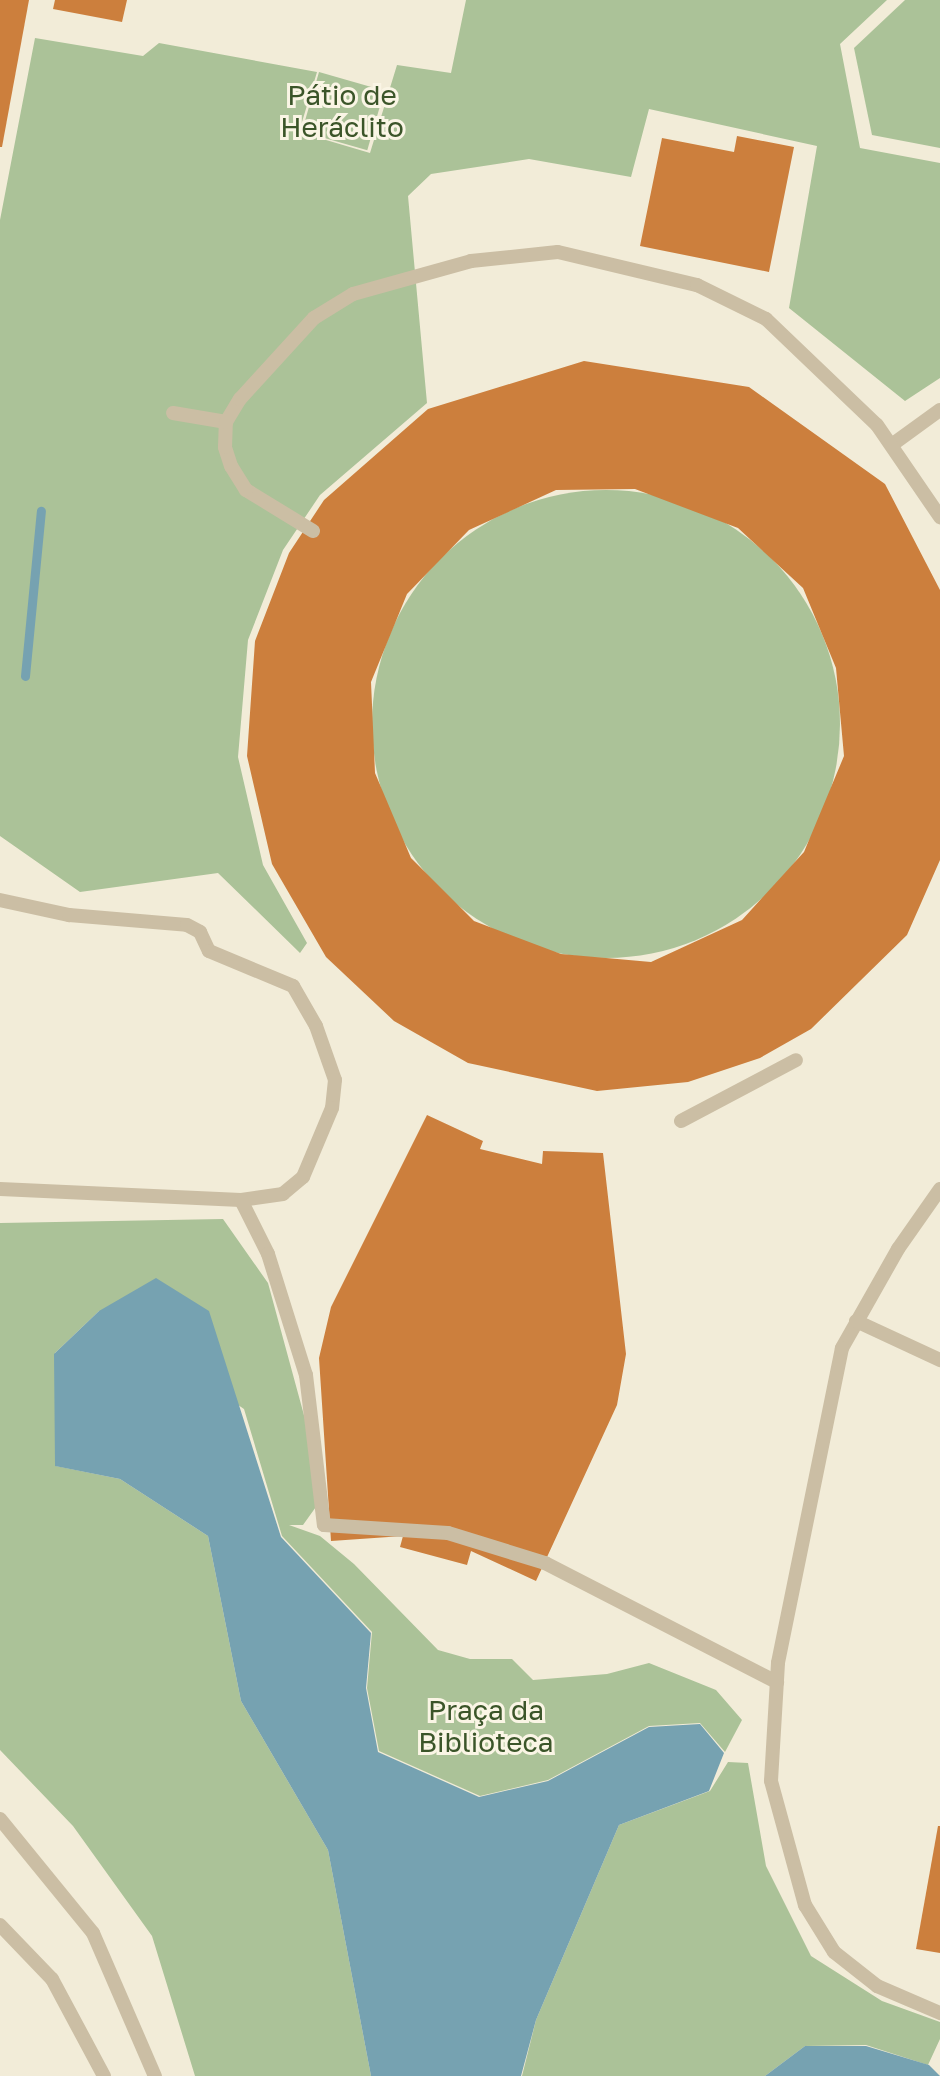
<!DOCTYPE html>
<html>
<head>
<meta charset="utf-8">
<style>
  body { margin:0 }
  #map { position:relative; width:940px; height:2076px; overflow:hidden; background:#f2ecd8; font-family:"Golos Text",sans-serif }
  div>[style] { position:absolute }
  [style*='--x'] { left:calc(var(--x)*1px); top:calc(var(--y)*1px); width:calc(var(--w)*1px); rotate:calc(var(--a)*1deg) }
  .green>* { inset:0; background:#abc298; transform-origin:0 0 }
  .round { border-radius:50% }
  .water>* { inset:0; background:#76a2b1 }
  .stream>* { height:9px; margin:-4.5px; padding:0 4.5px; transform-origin:4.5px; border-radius:4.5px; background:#76a2b1 }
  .building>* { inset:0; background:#cc7f3d }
  .service>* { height:14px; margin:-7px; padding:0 7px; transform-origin:7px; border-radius:7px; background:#cbbea4 }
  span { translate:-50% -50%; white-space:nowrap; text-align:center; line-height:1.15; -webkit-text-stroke:6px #faf5e5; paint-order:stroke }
  .park-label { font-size:28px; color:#3b5529 }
</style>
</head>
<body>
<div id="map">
  <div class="green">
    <i style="clip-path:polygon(466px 0,887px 0,840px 44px,860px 148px,940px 163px,940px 378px,905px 401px,789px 308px,817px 146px,649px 109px,631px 177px,529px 159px,431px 174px,408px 196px,427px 403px,320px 495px,283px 550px,248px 640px,238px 757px,263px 865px,307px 943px,300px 953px,218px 873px,80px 892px,0 836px,0 220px,35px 38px,143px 56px,159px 43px,317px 72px,299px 132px,370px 153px,397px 65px,451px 73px)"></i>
    <i style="clip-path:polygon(905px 0,940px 0,940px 148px,872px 135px,854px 48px)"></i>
    <i style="left:319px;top:72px;width:68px;height:62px;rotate:16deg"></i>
    <i class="round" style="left:372px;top:490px;width:468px;height:468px"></i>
    <i style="clip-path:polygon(223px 1219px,268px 1283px,314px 1452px,318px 1504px,303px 1525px,289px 1525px,320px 1536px,354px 1564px,438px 1650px,470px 1659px,512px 1659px,533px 1680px,607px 1674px,649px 1663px,716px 1690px,742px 1720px,725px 1752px,700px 1723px,649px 1726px,548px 1780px,480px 1796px,379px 1751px,367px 1688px,372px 1632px,282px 1536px,244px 1409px,99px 1311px,55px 1353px,56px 1466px,120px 1479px,208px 1536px,241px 1701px,328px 1850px,371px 2076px,195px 2076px,152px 1936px,73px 1826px,0 1750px,0 1223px)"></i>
    <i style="clip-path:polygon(728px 1762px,748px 1763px,766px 1866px,811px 1956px,882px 2001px,940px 2022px,940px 2039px,928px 2065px,866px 2045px,805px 2046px,765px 2076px,522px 2076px,536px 2020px,619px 1825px,710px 1791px)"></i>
  </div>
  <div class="water">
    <i style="clip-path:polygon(156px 1278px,209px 1311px,281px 1537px,371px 1633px,366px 1688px,378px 1752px,479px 1797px,548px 1781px,649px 1727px,700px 1724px,724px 1753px,709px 1791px,619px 1825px,536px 2020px,521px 2076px,371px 2076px,328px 1850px,241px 1701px,208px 1536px,120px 1479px,55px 1466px,54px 1354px,99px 1311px)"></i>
    <i style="clip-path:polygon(805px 2046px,866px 2046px,929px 2065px,940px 2076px,765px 2076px)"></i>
  </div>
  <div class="stream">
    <i style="--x:25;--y:676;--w:166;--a:-84.5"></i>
  </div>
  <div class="building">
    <i style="clip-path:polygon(0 0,29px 0,2px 147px,0 147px)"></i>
    <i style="clip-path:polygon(55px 0,127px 0,122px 22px,53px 9px)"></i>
    <i style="clip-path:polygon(737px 136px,794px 147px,769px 272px,640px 246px,662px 138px,734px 152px)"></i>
    <i style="clip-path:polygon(evenodd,584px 361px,749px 387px,885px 484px,940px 590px,940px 860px,907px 935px,811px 1029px,760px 1058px,688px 1082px,597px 1091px,468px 1063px,394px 1021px,326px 957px,272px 864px,247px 756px,255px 641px,289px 553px,324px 500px,428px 409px,584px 361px,635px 489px,738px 528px,803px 588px,836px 668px,844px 756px,804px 852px,742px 920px,651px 962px,561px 954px,474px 921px,411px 858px,375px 773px,371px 682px,407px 594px,469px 530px,556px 490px,635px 489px)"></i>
    <i style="clip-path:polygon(427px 1115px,483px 1141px,480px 1149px,542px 1164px,543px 1151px,603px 1153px,626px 1354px,617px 1405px,536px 1581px,471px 1551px,467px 1565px,400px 1547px,403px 1536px,331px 1541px,319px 1358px,331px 1307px)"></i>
    <i style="clip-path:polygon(938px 1826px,940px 1826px,940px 1953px,916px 1949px)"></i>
  </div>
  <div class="service">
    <i style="--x:173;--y:413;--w:54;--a:9.6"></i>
    <i style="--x:893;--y:444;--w:58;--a:-35.9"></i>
    <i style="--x:313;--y:531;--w:79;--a:-148.5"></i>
    <i style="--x:246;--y:490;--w:28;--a:-122"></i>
    <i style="--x:231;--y:466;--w:20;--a:-108"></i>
    <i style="--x:225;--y:447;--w:25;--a:-88"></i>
    <i style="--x:226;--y:422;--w:27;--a:-59"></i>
    <i style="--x:240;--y:399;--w:110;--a:-47.6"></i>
    <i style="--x:314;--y:318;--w:46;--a:-31.6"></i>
    <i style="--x:353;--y:294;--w:123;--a:-15.6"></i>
    <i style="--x:471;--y:261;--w:87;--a:-5.9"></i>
    <i style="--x:558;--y:252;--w:143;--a:13.4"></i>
    <i style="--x:697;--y:285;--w:77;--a:26.2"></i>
    <i style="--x:766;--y:319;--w:153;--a:43.7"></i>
    <i style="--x:877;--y:425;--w:112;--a:55.6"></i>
    <i style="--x:0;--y:900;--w:71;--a:12.3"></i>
    <i style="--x:69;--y:915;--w:118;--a:4.8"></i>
    <i style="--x:187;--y:925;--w:15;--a:28"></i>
    <i style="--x:200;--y:932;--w:21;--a:65"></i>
    <i style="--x:209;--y:951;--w:91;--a:22.6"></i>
    <i style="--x:293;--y:986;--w:46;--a:60.1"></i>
    <i style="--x:316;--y:1026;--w:57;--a:70.6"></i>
    <i style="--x:335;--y:1080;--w:28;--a:96"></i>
    <i style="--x:332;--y:1108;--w:75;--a:112.8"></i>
    <i style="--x:303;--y:1177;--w:26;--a:140"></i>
    <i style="--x:283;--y:1194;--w:42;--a:171.9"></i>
    <i style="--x:681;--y:1121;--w:130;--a:-27.9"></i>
    <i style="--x:0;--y:1189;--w:241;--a:2.6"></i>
    <i style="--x:241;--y:1200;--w:60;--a:63.4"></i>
    <i style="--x:268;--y:1254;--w:127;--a:72.6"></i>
    <i style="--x:306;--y:1375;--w:151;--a:83.2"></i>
    <i style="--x:324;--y:1525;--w:124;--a:3.7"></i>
    <i style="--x:448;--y:1533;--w:102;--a:17.2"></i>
    <i style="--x:545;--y:1563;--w:261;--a:27.2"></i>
    <i style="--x:940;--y:1189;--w:73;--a:125"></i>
    <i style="--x:898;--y:1249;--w:114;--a:119.5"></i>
    <i style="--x:842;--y:1348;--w:321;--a:101.5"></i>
    <i style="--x:778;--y:1663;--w:118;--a:93.4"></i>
    <i style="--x:771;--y:1781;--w:129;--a:74.7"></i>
    <i style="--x:805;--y:1905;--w:55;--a:58.3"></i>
    <i style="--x:834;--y:1952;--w:55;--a:38.3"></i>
    <i style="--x:877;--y:1986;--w:69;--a:23.2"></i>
    <i style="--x:856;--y:1321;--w:93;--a:24.9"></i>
    <i style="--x:0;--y:1819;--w:147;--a:50.8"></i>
    <i style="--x:93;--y:1933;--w:156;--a:66.6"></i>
    <i style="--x:0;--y:1925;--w:75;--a:46.1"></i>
    <i style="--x:52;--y:1979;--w:110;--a:61.8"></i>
  </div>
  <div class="park-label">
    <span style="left:342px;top:111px">Pátio de<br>Heráclito</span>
    <span style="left:486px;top:1726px">Praça da<br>Biblioteca</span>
  </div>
</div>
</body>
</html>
